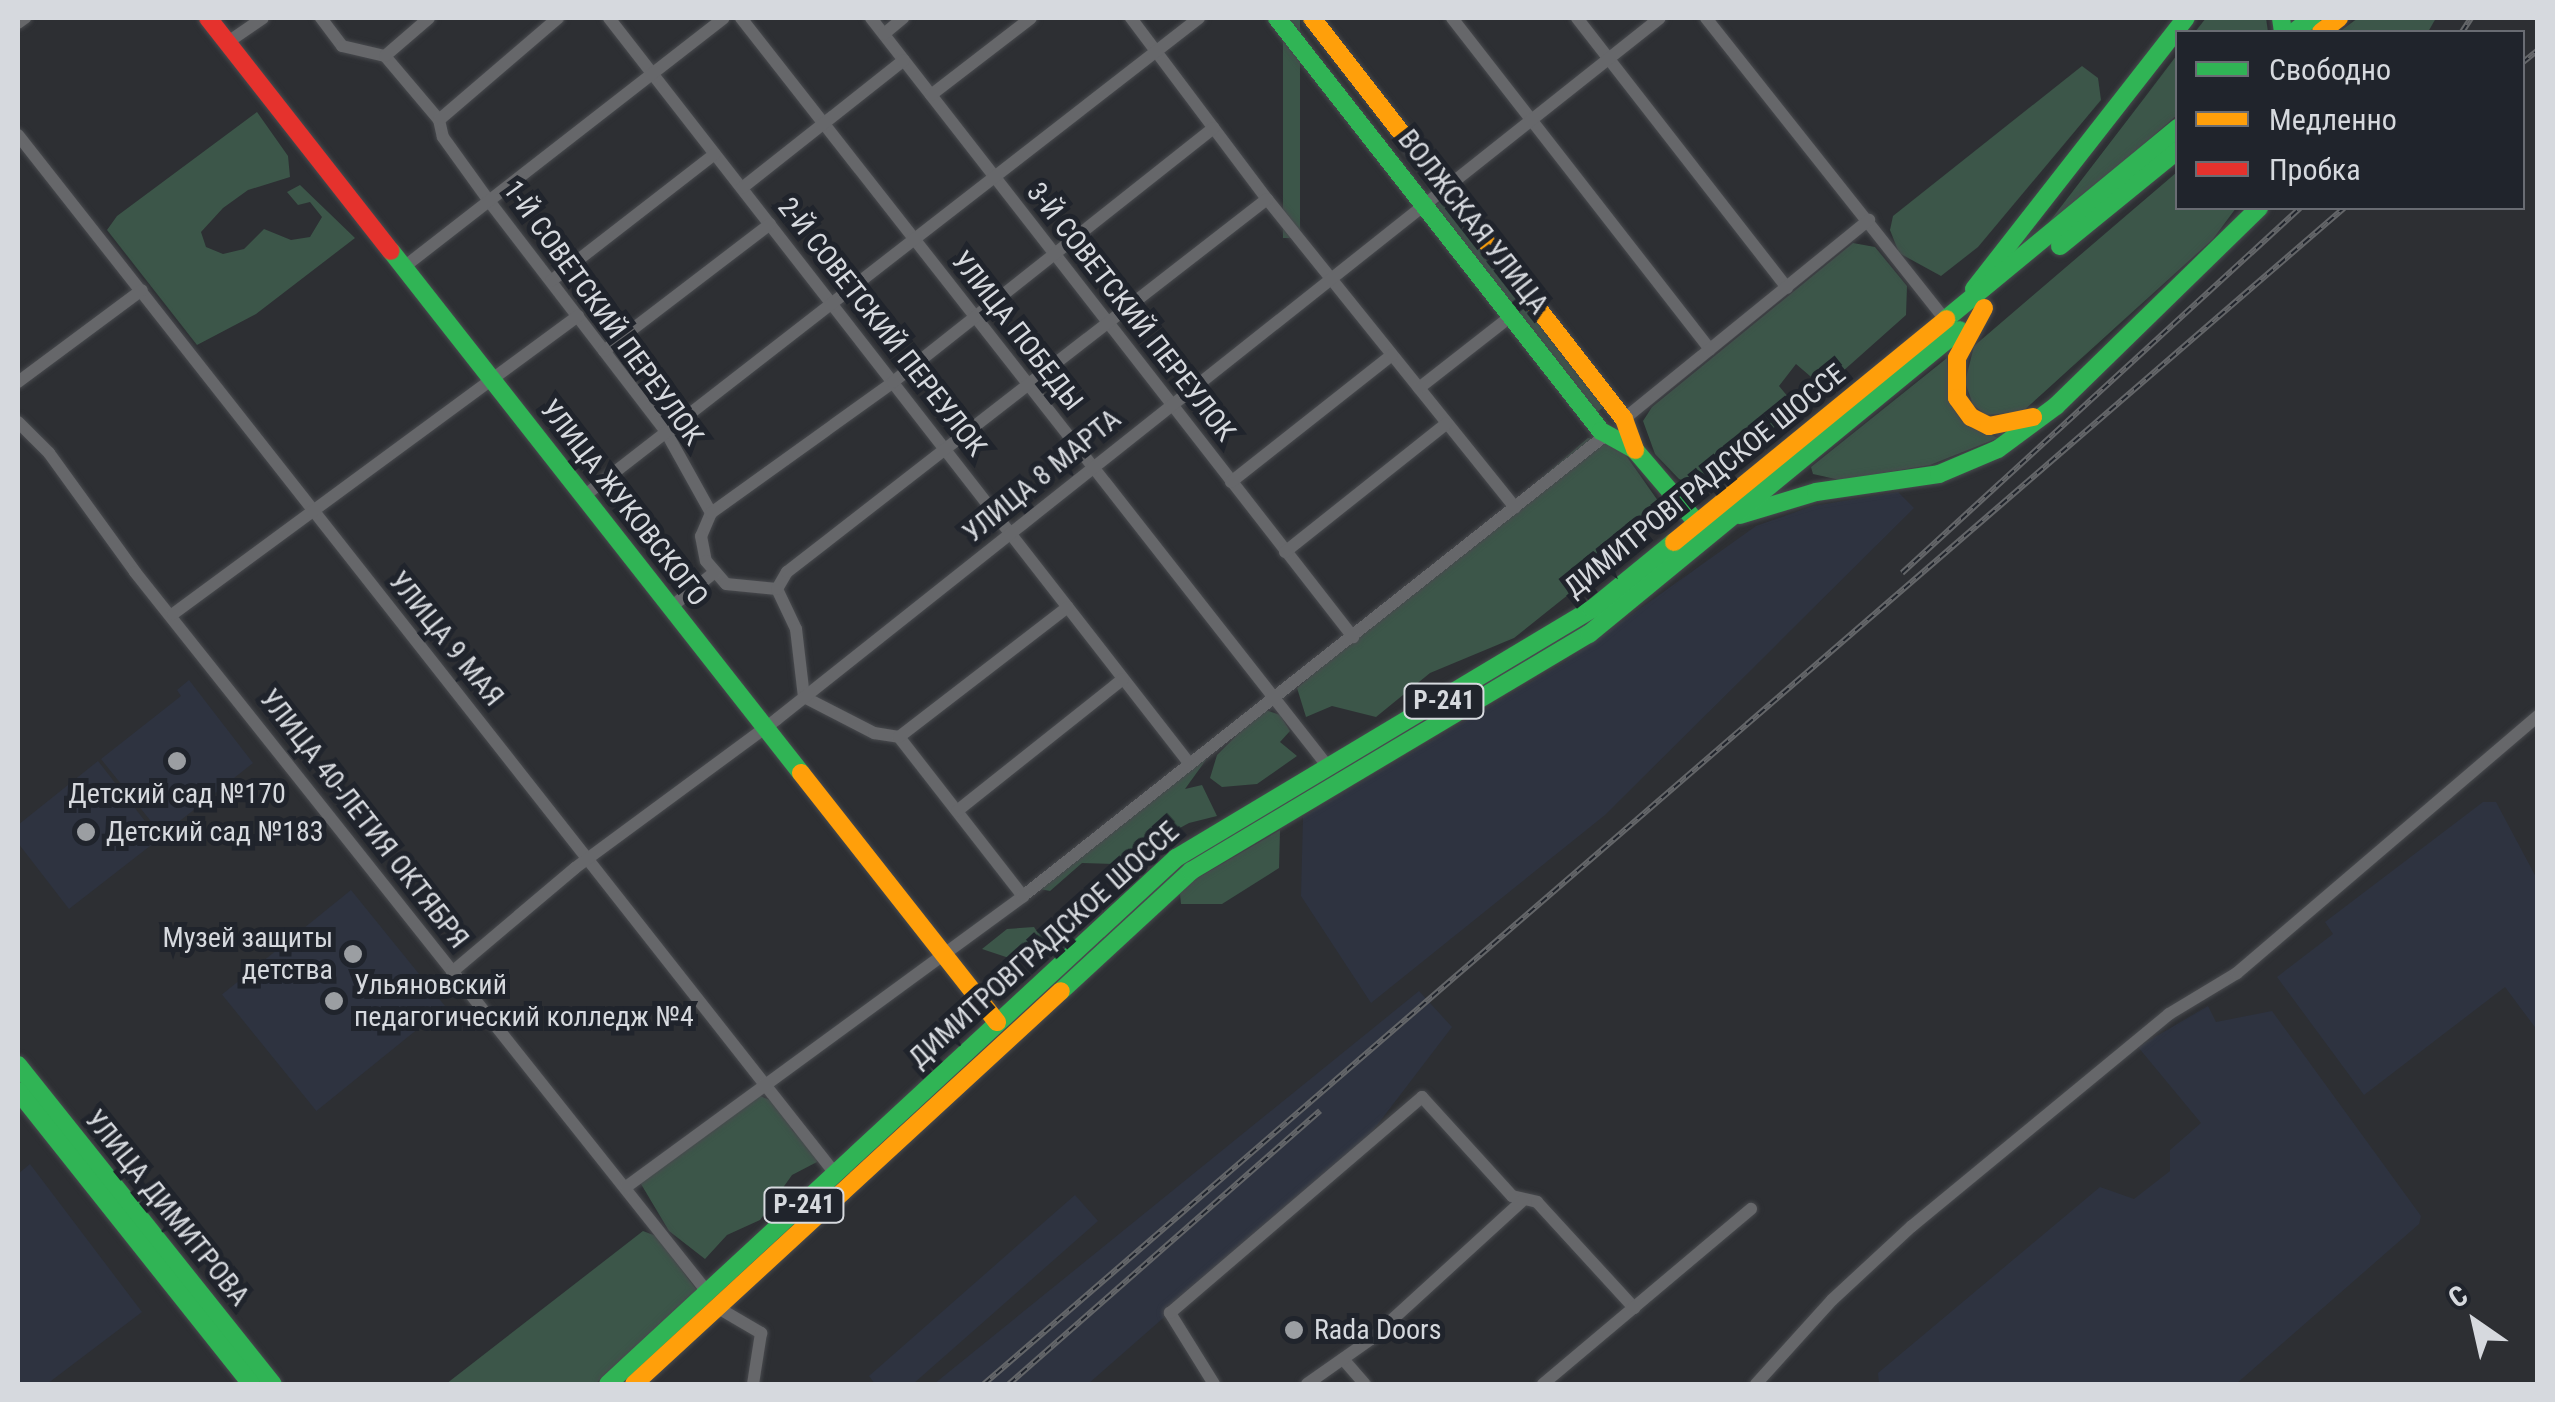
<!DOCTYPE html>
<html>
<head>
<meta charset="utf-8">
<style>
  body { margin:0 }
  #map { position:relative; width:2555px; height:1402px; overflow:hidden; background:#2d2f33; font-family:"Roboto Condensed",sans-serif }
  div>[style] { position:absolute }
  [style*='--x'] { left:calc(var(--x)*1px); top:calc(var(--y)*1px); width:calc(var(--w)*1px); rotate:calc(var(--a)*1deg) }
  .built>* { inset:0; background:#2e3340; transform-origin:0 0 }
  .green>* { inset:0; background:#3c5649; transform-origin:0 0 }
  .roads { filter:drop-shadow(0 0 2px #484a4e) drop-shadow(0 0 2px #484a4e) }
  .street>* { height:12px; margin:-6px; padding:0 6px; transform-origin:6px; border-radius:6px; background:#66676a }
  .fast>* { height:18px; margin:-9px; padding:0 9px; transform-origin:9px; border-radius:9px; background:#30b455 }
  .slow>* { height:18px; margin:-9px; padding:0 9px; transform-origin:9px; border-radius:9px; background:#ff9f0a }
  .jam>* { height:18px; margin:-9px; padding:0 9px; transform-origin:9px; border-radius:9px; background:#e5322d }
  .rail>* { height:6px; margin-top:-3px; transform-origin:0; background:repeating-linear-gradient(90deg,#20242c 0 8px,#646669 0 16px); box-sizing:border-box; border-block:2px solid #646669 }
  .dots>* { width:28px; height:28px; translate:-50% -50%; box-sizing:border-box; border:5px solid #20242c; border-radius:50% }
  span { translate:-50% -50%; white-space:nowrap; text-align:center; line-height:1.15; -webkit-text-stroke:10px #20242c; paint-order:stroke }
  .shield-label span { padding:2px 8px; background:#20242c; border:2px solid; border-radius:8px; -webkit-text-stroke-width:0 }
  .shield-label { font-size:25px; color:#d6d9de; font-weight:700 }
  .street-label { font-size:28px; color:#d6d9de }
  .poi-label { font-size:28px; color:#d6d9de }
  .left { translate:0 -50%; text-align:left }
  .right { translate:-100% -50%; text-align:right }
  .frame { position:absolute; inset:0; border:20px solid #d6d9de; pointer-events:none }
  .legend { position:absolute; left:2175px; top:30px; width:350px; height:180px; box-sizing:border-box; background:#20242c; border:2px solid #696c73; margin:0; padding:12px 18px; list-style:none; font-size:30px; color:#d6d9de }
  .legend li { display:flex; align-items:center; gap:20px; height:50px }
  .legend b { width:50px; border:2px solid #696c73 }
  .north { position:absolute; left:2425px; top:1272px; width:100px; height:100px; -webkit-text-stroke:8px #20242c; paint-order:stroke; rotate:326deg; font-size:28px; font-weight:700; line-height:40px; text-align:center; color:#d6d9de }
  .north::after { content:''; display:block; margin:auto; width:35px; height:45px; background:#d6d9de; clip-path:polygon(50% 0,100% 100%,50% 72%,0 100%) }
</style>
</head>
<body>
<div id="map">
  <div class="built">
    <i style="clip-path:polygon(1898px 492px,1914px 508px,1605px 815px,1371px 1003px,1301px 896px,1303px 817px,1565px 662px,1756px 526px,1813px 506px)"></i>
    <i style="clip-path:polygon(189px 680px,253px 763px,162px 835px,101px 759px,181px 696px,177px 690px)"></i>
    <i style="clip-path:polygon(98px 761px,159px 839px,69px 909px,18px 843px,18px 825px)"></i>
    <i style="clip-path:polygon(2483px 802px,2496px 802px,2537px 879px,2537px 1030px,2505px 987px,2364px 1095px,2277px 977px,2333px 934px,2325px 922px)"></i>
    <i style="left:351px;top:890px;width:150px;height:166px;rotate:51deg"></i>
    <i style="clip-path:polygon(1419px 991px,1452px 1027px,1365px 1141px,1088px 1384px,934px 1384px)"></i>
    <i style="clip-path:polygon(2208px 1006px,2216px 1022px,2272px 1011px,2421px 1216px,2419px 1224px,2236px 1384px,1879px 1384px,1878px 1373px,2100px 1187px,2134px 1199px,2170px 1171px,2170px 1150px,2201px 1123px,2138px 1047px)"></i>
    <i style="clip-path:polygon(30px 1164px,142px 1312px,47px 1384px,18px 1384px,18px 1174px)"></i>
    <i style="clip-path:polygon(1075px 1195px,1098px 1221px,913px 1384px,875px 1384px,869px 1376px)"></i>
  </div>
  <div class="green">
    <i style="left:1283px;top:18px;width:17px;height:220px"></i>
    <i style="clip-path:polygon(2206px 18px,2266px 18px,2268px 32px,2195px 32px)"></i>
    <i style="clip-path:polygon(2358px 18px,2436px 18px,2428px 32px,2339px 32px)"></i>
    <i style="clip-path:polygon(2177px 55px,2177px 115px,2037px 238px,2142px 101px)"></i>
    <i style="clip-path:polygon(2082px 66px,2098px 78px,2101px 100px,1978px 247px,1941px 276px,1899px 253px,1890px 230px,1893px 216px)"></i>
    <i style="clip-path:polygon(257px 112px,288px 156px,290px 177px,248px 190px,223px 208px,201px 232px,206px 247px,223px 254px,244px 249px,264px 229px,291px 240px,310px 237px,322px 217px,310px 202px,298px 205px,287px 192px,300px 185px,355px 238px,256px 314px,197px 345px,107px 230px,117px 216px)"></i>
    <i style="clip-path:polygon(2177px 172px,2178px 208px,2236px 208px,2213px 239px,2022px 412px,1986px 415px,1973px 405px,1965px 382px,1974px 346px)"></i>
    <i style="left:1443px;top:200px;width:262px;height:11px;rotate:52deg"></i>
    <i style="clip-path:polygon(1853px 243px,1875px 247px,1907px 286px,1906px 315px,1824px 388px,1796px 364px,1779px 386px,1799px 410px,1702px 487px,1679px 479px,1655px 454px,1643px 421px,1652px 407px)"></i>
    <i style="clip-path:polygon(1947px 358px,1950px 404px,1963px 422px,1998px 438px,1930px 465px,1840px 480px,1813px 474px,1811px 467px)"></i>
    <i style="clip-path:polygon(1588px 438px,1618px 444px,1663px 508px,1658px 523px,1514px 638px,1430px 673px,1376px 717px,1332px 706px,1306px 717px,1297px 688px)"></i>
    <i style="clip-path:polygon(1263px 709px,1280px 715px,1290px 731px,1280px 742px,1297px 756px,1257px 784px,1222px 787px,1210px 778px,1217px 755px)"></i>
    <i style="clip-path:polygon(1208px 757px,1185px 789px,1202px 785px,1217px 816px,1189px 823px,1114px 864px,1082px 863px,1050px 891px,1040px 889px)"></i>
    <i style="clip-path:polygon(1280px 830px,1279px 868px,1222px 904px,1181px 904px,1180px 894px,1196px 879px)"></i>
    <i style="clip-path:polygon(1053px 926px,1053px 934px,1018px 961px,982px 949px,1007px 929px,1034px 927px,1038px 933px)"></i>
    <i style="clip-path:polygon(758px 1095px,775px 1102px,793px 1131px,814px 1147px,817px 1162px,792px 1175px,760px 1220px,727px 1235px,705px 1259px,669px 1231px,638px 1179px)"></i>
    <i style="clip-path:polygon(643px 1231px,656px 1236px,696px 1289px,687px 1307px,595px 1384px,446px 1384px)"></i>
  </div>
  <div class="roads">
    <div class="street">
      <i style="--x:321;--y:18;--w:35;--a:53"></i>
      <i style="--x:342;--y:46;--w:44;--a:13.1"></i>
      <i style="--x:385;--y:56;--w:84;--a:49.8"></i>
      <i style="--x:439;--y:120;--w:17;--a:77"></i>
      <i style="--x:443;--y:137;--w:79;--a:54.3"></i>
      <i style="--x:489;--y:201;--w:291;--a:52.5"></i>
      <i style="--x:666;--y:432;--w:93;--a:60.9"></i>
      <i style="--x:711;--y:513;--w:25;--a:113"></i>
      <i style="--x:701;--y:536;--w:25;--a:79"></i>
      <i style="--x:706;--y:561;--w:30;--a:49"></i>
      <i style="--x:726;--y:584;--w:51;--a:5.6"></i>
      <i style="--x:777;--y:589;--w:44;--a:64.6"></i>
      <i style="--x:796;--y:629;--w:68;--a:83.3"></i>
      <i style="--x:804;--y:697;--w:79;--a:27.2"></i>
      <i style="--x:874;--y:733;--w:25;--a:9"></i>
      <i style="--x:899;--y:737;--w:202;--a:52.1"></i>
      <i style="--x:609;--y:18;--w:944;--a:52.1"></i>
      <i style="--x:741;--y:18;--w:953;--a:51.9"></i>
      <i style="--x:871;--y:18;--w:785;--a:52.09"></i>
      <i style="--x:1131;--y:18;--w:226;--a:53.1"></i>
      <i style="--x:1267;--y:199;--w:396;--a:51.2"></i>
      <i style="--x:1452;--y:18;--w:420;--a:52.1"></i>
      <i style="--x:1577;--y:18;--w:342;--a:52.1"></i>
      <i style="--x:1706;--y:18;--w:387;--a:51.6"></i>
      <i style="--x:18;--y:23;--w:9;--a:-36"></i>
      <i style="--x:884;--y:34;--w:25;--a:-40"></i>
      <i style="--x:228;--y:42;--w:42;--a:-34.4"></i>
      <i style="--x:385;--y:56;--w:58;--a:-40.8"></i>
      <i style="--x:931;--y:95;--w:126;--a:-37.6"></i>
      <i style="--x:439;--y:120;--w:157;--a:-40.6"></i>
      <i style="--x:18;--y:135;--w:1323;--a:51.81"></i>
      <i style="--x:742;--y:188;--w:206;--a:-38.3"></i>
      <i style="--x:404;--y:267;--w:405;--a:-37.9"></i>
      <i style="--x:551;--y:281;--w:207;--a:-37.8"></i>
      <i style="--x:604;--y:351;--w:209;--a:-37.4"></i>
      <i style="--x:18;--y:382;--w:154;--a:-36.6"></i>
      <i style="--x:1419;--y:388;--w:117;--a:-38"></i>
      <i style="--x:1624;--y:419;--w:316;--a:-39.1"></i>
      <i style="--x:18;--y:422;--w:44;--a:45"></i>
      <i style="--x:49;--y:453;--w:147;--a:54.1"></i>
      <i style="--x:135;--y:572;--w:921;--a:51.52"></i>
      <i style="--x:1231;--y:482;--w:205;--a:-38.3"></i>
      <i style="--x:584;--y:496;--w:779;--a:-37.86"></i>
      <i style="--x:711;--y:513;--w:224;--a:-35.7"></i>
      <i style="--x:893;--y:382;--w:409;--a:-38.4"></i>
      <i style="--x:1285;--y:552;--w:206;--a:-38.5"></i>
      <i style="--x:777;--y:589;--w:20;--a:-60"></i>
      <i style="--x:787;--y:572;--w:608;--a:-37.85"></i>
      <i style="--x:671;--y:607;--w:56;--a:-38.5"></i>
      <i style="--x:173;--y:614;--w:503;--a:-36.35"></i>
      <i style="--x:899;--y:737;--w:213;--a:-37.6"></i>
      <i style="--x:957;--y:811;--w:212;--a:-38.5"></i>
      <i style="--x:452;--y:972;--w:161;--a:-40.2"></i>
      <i style="--x:575;--y:868;--w:251;--a:-36.4"></i>
      <i style="--x:777;--y:719;--w:1127;--a:-38.45"></i>
      <i style="--x:626;--y:1187;--w:492;--a:-36.2"></i>
      <i style="--x:1023;--y:896;--w:745;--a:-38.35"></i>
      <i style="--x:720;--y:1309;--w:48;--a:30.3"></i>
      <i style="--x:761;--y:1333;--w:52;--a:98.9"></i>
      <i style="--x:1343;--y:1359;--w:33;--a:49"></i>
      <i style="--x:1214;--y:1384;--w:84;--a:-121.8"></i>
      <i style="--x:1170;--y:1313;--w:332;--a:-40.6"></i>
      <i style="--x:1422;--y:1097;--w:134;--a:47.7"></i>
      <i style="--x:1512;--y:1196;--w:26;--a:13"></i>
      <i style="--x:1537;--y:1202;--w:144;--a:47.5"></i>
      <i style="--x:1307;--y:1384;--w:78;--a:-35.1"></i>
      <i style="--x:1371;--y:1339;--w:205;--a:-42.4"></i>
      <i style="--x:1543;--y:1384;--w:272;--a:-40.1"></i>
      <i style="--x:1756;--y:1384;--w:113;--a:-47.9"></i>
      <i style="--x:1832;--y:1300;--w:109;--a:-42.8"></i>
      <i style="--x:1912;--y:1226;--w:333;--a:-39.5"></i>
      <i style="--x:2169;--y:1014;--w:79;--a:-31.1"></i>
      <i style="--x:2237;--y:973;--w:396;--a:-40.5"></i>
    </div>
    <div class="fast">
      <i style="--x:1277;--y:18;--w:525;--a:51.89"></i>
      <i style="--x:1601;--y:431;--w:39;--a:29"></i>
      <i style="--x:1635;--y:450;--w:99;--a:49.5"></i>
      <i style="--x:2281;--y:18;--w:14;--a:82"></i>
      <i style="--x:2294;--y:32;--w:23;--a:-38"></i>
      <i style="--x:2060;--y:246;--w:152;--a:-39.1"></i>
      <i style="--x:391;--y:251;--w:664;--a:51.85"></i>
      <i style="--x:1974;--y:289;--w:344;--a:-52"></i>
      <i style="--x:1946;--y:319;--w:301;--a:-39.5"></i>
      <i style="--x:1740;--y:515;--w:79;--a:-16.8"></i>
      <i style="--x:1816;--y:492;--w:124;--a:-8.3"></i>
      <i style="--x:1939;--y:474;--w:64;--a:-23"></i>
      <i style="--x:1998;--y:449;--w:72;--a:-36.6"></i>
      <i style="--x:2056;--y:406;--w:284;--a:-44.3"></i>
      <i style="--x:1061;--y:991;--w:177;--a:-42.7"></i>
      <i style="--x:1191;--y:871;--w:463;--a:-30.8"></i>
      <i style="--x:1589;--y:634;--w:479;--a:-39.4"></i>
      <i style="--x:18;--y:1065;--w:408;--a:51.4"></i>
      <i style="--x:18;--y:1091;--w:374;--a:51.5"></i>
      <i style="--x:608;--y:1384;--w:774;--a:-42.8"></i>
      <i style="--x:1176;--y:858;--w:485;--a:-30.9"></i>
      <i style="--x:1592;--y:609;--w:106;--a:-39.3"></i>
    </div>
    <div class="slow">
      <i style="--x:1312;--y:18;--w:508;--a:52.12"></i>
      <i style="--x:1624;--y:419;--w:33;--a:70"></i>
      <i style="--x:2321;--y:32;--w:23;--a:-38"></i>
      <i style="--x:1984;--y:308;--w:57;--a:118.4"></i>
      <i style="--x:1957;--y:358;--w:40;--a:90"></i>
      <i style="--x:1957;--y:398;--w:24;--a:54"></i>
      <i style="--x:1971;--y:417;--w:20;--a:27"></i>
      <i style="--x:1989;--y:426;--w:45;--a:-11.6"></i>
      <i style="--x:1674;--y:542;--w:352;--a:-39.3"></i>
      <i style="--x:801;--y:773;--w:317;--a:51.8"></i>
      <i style="--x:634;--y:1384;--w:580;--a:-42.63"></i>
    </div>
    <div class="jam">
      <i style="--x:208;--y:18;--w:296;--a:51.9"></i>
    </div>
  </div>
  <div class="rail">
    <i style="--x:2462;--y:32;--w:17;--a:-57"></i>
    <i style="--x:2522;--y:63;--w:21;--a:-39"></i>
    <i style="--x:1902;--y:573;--w:540;--a:-42.52"></i>
    <i style="--x:984;--y:1384;--w:1798;--a:-40.85"></i>
    <i style="--x:1009;--y:1384;--w:414;--a:-41.3"></i>
  </div>
  <div class="dots">
    <i style="left:177px;top:761px;background:#9b9ea2"></i>
    <i style="left:86px;top:832px;background:#9b9ea2"></i>
    <i style="left:353px;top:954px;background:#9b9ea2"></i>
    <i style="left:334px;top:1001px;background:#9b9ea2"></i>
    <i style="left:1294px;top:1330px;background:#9b9ea2"></i>
  </div>
  <div class="shield-label">
    <span style="left:1444px;top:701px">Р-241</span>
    <span style="left:804px;top:1205px">Р-241</span>
  </div>
  <div class="street-label">
    <span style="left:1473px;top:222px;rotate:52deg">ВОЛЖСКАЯ УЛИЦА</span>
    <span style="left:1131px;top:312px;rotate:52deg">3-Й СОВЕТСКИЙ ПЕРЕУЛОК</span>
    <span style="left:603px;top:313px;rotate:54deg">1-Й СОВЕТСКИЙ ПЕРЕУЛОК</span>
    <span style="left:882px;top:327px;rotate:52deg">2-Й СОВЕТСКИЙ ПЕРЕУЛОК</span>
    <span style="left:1017px;top:331px;rotate:52deg">УЛИЦА ПОБЕДЫ</span>
    <span style="left:1042px;top:476px;rotate:-39deg">УЛИЦА 8 МАРТА</span>
    <span style="left:1705px;top:481px;rotate:-39deg">ДИМИТРОВГРАДСКОЕ ШОССЕ</span>
    <span style="left:624px;top:503px;rotate:52deg">УЛИЦА ЖУКОВСКОГО</span>
    <span style="left:446px;top:639px;rotate:51deg">УЛИЦА 9 МАЯ</span>
    <span style="left:364px;top:819px;rotate:52deg">УЛИЦА 40-ЛЕТИЯ ОКТЯБРЯ</span>
    <span style="left:1044px;top:945px;rotate:-42deg">ДИМИТРОВГРАДСКОЕ ШОССЕ</span>
    <span style="left:167px;top:1208px;rotate:51deg">УЛИЦА ДИМИТРОВА</span>
  </div>
  <div class="poi-label">
    <span style="left:177px;top:794px">Детский сад №170</span>
    <span class="left" style="left:106px;top:832px">Детский сад №183</span>
    <span class="right" style="left:333px;top:954px">Музей защиты<br>детства</span>
    <span class="left" style="left:354px;top:1001px">Ульяновский<br>педагогический колледж №4</span>
    <span class="left" style="left:1314px;top:1330px">Rada Doors</span>
  </div>
  <div class="frame"></div>
  <ul class="legend">
  <li><b style="height:12px;background:#30b455"></b>Свободно</li>
  <li><b style="height:12px;background:#ff9f0a"></b>Медленно</li>
  <li><b style="height:12px;background:#e5322d"></b>Пробка</li>
  </ul>
  <div class="north">С</div>
</div>
</body>
</html>
